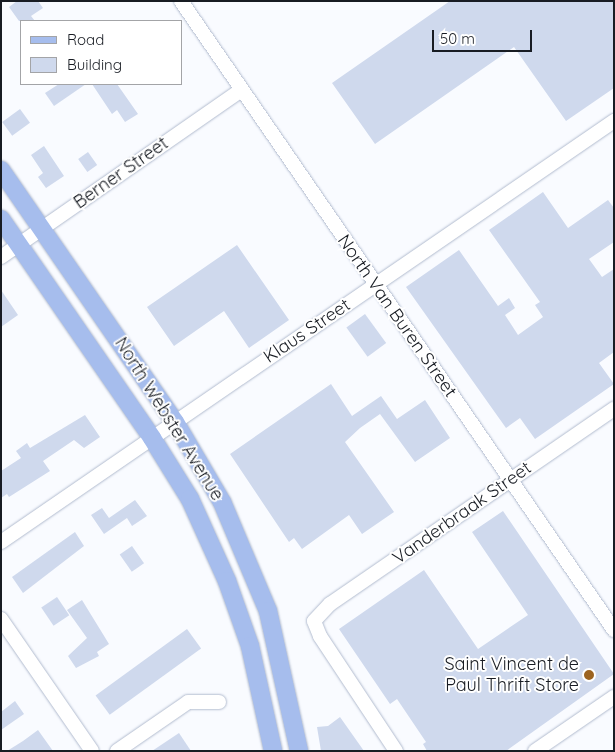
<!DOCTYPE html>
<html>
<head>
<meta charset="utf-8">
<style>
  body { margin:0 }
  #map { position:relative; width:615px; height:752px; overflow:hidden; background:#f9fbff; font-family:Quicksand,sans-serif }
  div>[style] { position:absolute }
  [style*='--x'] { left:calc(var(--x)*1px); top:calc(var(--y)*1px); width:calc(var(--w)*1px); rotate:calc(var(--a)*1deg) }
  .building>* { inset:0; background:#cfd9ed; transform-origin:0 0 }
  .roads { filter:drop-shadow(0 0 1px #b2bccf) drop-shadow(0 0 1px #b2bccf) }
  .minor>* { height:14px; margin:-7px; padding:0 7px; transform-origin:7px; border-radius:7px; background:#fff }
  .major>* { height:18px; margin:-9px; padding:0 9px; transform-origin:9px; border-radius:9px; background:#a6bded }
  .dots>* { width:14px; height:14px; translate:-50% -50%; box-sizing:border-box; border:2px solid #fff; border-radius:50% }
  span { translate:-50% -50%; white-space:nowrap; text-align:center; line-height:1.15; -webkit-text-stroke:4px #fff; paint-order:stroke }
  .street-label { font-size:18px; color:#181c23 }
  .poi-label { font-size:18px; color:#181c23 }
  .right { translate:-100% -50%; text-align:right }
  .frame { position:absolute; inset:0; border:2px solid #181c23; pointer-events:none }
  .legend { position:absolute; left:20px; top:20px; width:162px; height:65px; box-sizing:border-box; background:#fff; border:1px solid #a3a4a7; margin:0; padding:6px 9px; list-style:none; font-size:15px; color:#181c23 }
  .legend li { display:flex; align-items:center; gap:10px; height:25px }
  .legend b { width:25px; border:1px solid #a3a4a7 }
  .scale { position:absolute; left:432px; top:30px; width:100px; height:22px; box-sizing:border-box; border:2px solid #181c23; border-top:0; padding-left:6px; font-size:15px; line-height:18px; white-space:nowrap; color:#181c23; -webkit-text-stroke:4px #fff; paint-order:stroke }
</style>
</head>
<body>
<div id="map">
  <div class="building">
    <i style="clip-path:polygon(17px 1px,38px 1px,43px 8px,31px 16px,35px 21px,19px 21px,9px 7px)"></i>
    <i style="clip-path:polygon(450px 1px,614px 1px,614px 88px,566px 121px,514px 47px,375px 144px,332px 83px)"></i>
    <i style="clip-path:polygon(59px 84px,86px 84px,54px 106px,45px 93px)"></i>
    <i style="clip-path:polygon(92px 84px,117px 84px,138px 114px,125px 122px,117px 110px,112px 114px)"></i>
    <i style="left:20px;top:109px;width:17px;height:22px;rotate:54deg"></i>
    <i style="clip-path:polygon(44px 146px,64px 176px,46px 188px,38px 177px,43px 173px,31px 155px)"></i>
    <i style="left:88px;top:152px;width:16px;height:12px;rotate:55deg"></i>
    <i style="clip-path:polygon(543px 192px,568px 228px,608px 200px,614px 208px,614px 242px,589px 259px,602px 277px,614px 269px,614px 352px,599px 363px,614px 384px,535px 439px,520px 418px,506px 428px,406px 287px,459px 250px,498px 306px,509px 298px,515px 308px,505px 315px,518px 335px,543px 317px,535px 305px,540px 302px,489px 230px)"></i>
    <i style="clip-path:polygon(237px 245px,289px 320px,249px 348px,224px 311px,174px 346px,147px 307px)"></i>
    <i style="clip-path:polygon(1px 290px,18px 315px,1px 327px)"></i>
    <i style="left:365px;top:314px;width:36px;height:23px;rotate:54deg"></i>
    <i style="clip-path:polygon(331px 384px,352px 416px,381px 396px,397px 419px,425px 400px,450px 438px,415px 462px,380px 414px,360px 428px,345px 442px,394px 512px,362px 534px,349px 515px,302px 549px,294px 538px,289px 542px,230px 454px)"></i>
    <i style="clip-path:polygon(85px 415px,100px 437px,84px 448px,74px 440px,43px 461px,50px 471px,9px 497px,7px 494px,1px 498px,1px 471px,21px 458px,16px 451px,27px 443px,30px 448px)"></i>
    <i style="clip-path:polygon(135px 500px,147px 516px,132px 526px,127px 518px,104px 534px,91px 515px,102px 508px,109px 518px)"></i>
    <i style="clip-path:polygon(503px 511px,614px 674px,506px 751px,427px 751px,423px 744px,426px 742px,397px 699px,390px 704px,339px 629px,424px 570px,478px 649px,528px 615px,472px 532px)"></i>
    <i style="clip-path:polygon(75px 532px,84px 546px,23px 593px,12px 577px)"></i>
    <i style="left:132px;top:546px;width:21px;height:15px;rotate:55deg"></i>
    <i style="left:57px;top:597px;width:22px;height:19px;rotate:56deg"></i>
    <i style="clip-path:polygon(82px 600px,109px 644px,97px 652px,99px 656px,76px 668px,68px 656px,87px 638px,67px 610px)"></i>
    <i style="left:187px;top:629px;width:24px;height:113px;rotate:54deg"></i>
    <i style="clip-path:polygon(15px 701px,24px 714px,1px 730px,1px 712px)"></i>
    <i style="clip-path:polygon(340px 717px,364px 751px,321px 751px,317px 727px,328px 726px)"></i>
    <i style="clip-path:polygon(38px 730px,53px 751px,7px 751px,23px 741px)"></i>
    <i style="clip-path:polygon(179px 733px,191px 751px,152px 751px)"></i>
  </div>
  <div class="roads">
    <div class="minor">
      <i style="--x:181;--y:1;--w:764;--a:55.46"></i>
      <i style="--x:1;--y:257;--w:292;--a:-34.8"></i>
      <i style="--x:1;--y:542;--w:744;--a:-34.48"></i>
      <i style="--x:1;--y:619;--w:160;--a:55.4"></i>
      <i style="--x:117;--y:751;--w:86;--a:-34.6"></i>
      <i style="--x:188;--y:702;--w:31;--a:0"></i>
      <i style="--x:396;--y:751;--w:138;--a:-123.5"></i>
      <i style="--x:320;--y:636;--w:16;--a:-112"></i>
      <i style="--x:314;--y:621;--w:23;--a:-47"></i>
      <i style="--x:330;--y:604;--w:345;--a:-34.5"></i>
      <i style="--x:535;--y:751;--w:96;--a:-34.4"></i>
    </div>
    <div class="major">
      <i style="--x:1;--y:170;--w:306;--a:55.4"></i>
      <i style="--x:175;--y:422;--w:93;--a:59.6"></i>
      <i style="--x:222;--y:502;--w:118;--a:67.1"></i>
      <i style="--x:268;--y:611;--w:143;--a:77.5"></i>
      <i style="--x:1;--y:219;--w:266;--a:55.4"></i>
      <i style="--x:152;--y:438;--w:72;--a:58.1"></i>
      <i style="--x:190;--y:499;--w:90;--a:65.7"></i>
      <i style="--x:227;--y:581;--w:69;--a:70.5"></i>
      <i style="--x:250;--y:646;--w:107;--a:77.6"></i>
    </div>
  </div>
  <div class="dots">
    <i style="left:589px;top:675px;background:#9c6320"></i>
  </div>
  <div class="street-label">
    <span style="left:121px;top:173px;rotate:-35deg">Berner Street</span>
    <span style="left:397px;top:316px;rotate:55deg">North Van Buren Street</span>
    <span style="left:307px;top:331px;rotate:-34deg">Klaus Street</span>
    <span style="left:169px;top:419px;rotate:58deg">North Webster Avenue</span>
    <span style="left:462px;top:513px;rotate:-35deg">Vanderbraak Street</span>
  </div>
  <div class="poi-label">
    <span class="right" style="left:579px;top:675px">Saint Vincent de<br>Paul Thrift Store</span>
  </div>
  <div class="frame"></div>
  <ul class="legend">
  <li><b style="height:6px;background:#a6bded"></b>Road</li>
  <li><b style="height:14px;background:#cfd9ed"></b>Building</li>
  </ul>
  <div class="scale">50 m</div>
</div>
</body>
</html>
